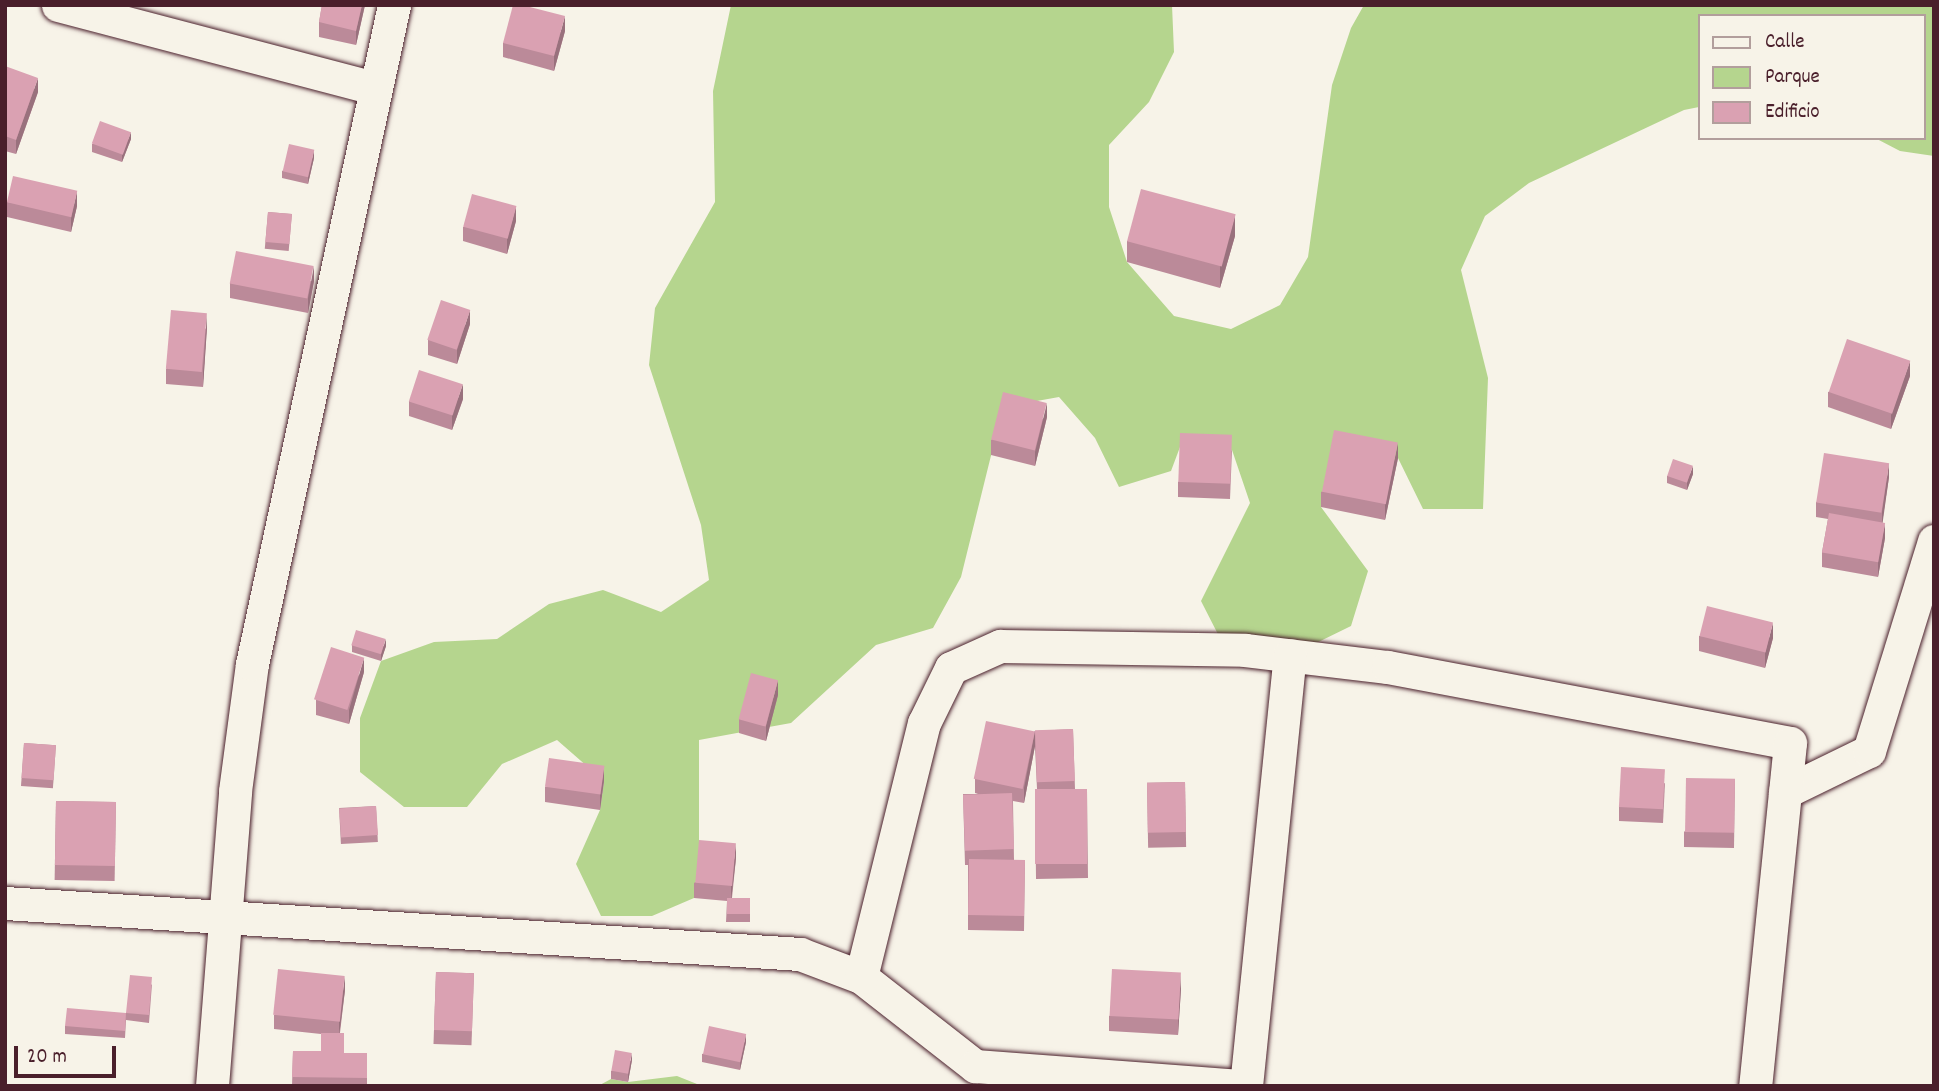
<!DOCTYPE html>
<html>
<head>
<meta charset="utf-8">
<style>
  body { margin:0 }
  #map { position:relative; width:1939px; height:1091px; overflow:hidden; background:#f7f3e8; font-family:Dekko,sans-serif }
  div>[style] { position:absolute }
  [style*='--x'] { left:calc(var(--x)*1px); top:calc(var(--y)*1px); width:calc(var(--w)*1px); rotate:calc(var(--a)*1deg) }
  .green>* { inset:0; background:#b5d58e }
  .roads { filter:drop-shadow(0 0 2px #4a1f2b) drop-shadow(0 0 2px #4a1f2b) }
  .minor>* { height:33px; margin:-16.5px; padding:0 16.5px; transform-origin:16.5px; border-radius:16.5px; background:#f7f3e8 }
  .wall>* { inset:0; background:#bb8a99; transform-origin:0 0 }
  .shaded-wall>* { inset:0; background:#99717d }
  .building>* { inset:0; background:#daa1b2; transform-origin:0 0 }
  span { translate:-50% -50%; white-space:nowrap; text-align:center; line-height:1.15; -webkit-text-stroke:6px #f7f3e8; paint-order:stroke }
  .frame { position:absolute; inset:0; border:7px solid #4a1f2b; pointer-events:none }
  .legend { position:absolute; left:1698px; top:14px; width:228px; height:126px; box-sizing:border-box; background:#f7f3e8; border:2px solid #b29e9c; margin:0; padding:9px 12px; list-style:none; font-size:21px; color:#4a1f2b }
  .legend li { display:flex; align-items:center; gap:14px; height:35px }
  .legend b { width:35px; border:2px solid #b29e9c }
  .scale { position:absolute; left:14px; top:1046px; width:102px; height:32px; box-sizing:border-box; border:4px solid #4a1f2b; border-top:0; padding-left:9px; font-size:21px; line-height:24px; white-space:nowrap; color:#4a1f2b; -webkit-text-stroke:5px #f7f3e8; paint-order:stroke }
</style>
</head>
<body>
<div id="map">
  <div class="green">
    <i style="clip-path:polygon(731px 5px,1172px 5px,1174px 52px,1149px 102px,1109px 145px,1109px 207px,1127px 262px,1174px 316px,1231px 329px,1280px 305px,1308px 257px,1332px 85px,1351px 28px,1364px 5px,1934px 5px,1934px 156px,1900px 151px,1875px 138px,1923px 138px,1923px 16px,1699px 16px,1699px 107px,1684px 110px,1529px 183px,1485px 216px,1461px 270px,1488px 378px,1483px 509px,1423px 509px,1398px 458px,1321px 507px,1368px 571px,1351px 626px,1302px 650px,1226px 650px,1201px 601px,1250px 503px,1232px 450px,1180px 447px,1171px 471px,1119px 487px,1095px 438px,1059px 397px,1003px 407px,961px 577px,933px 628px,876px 645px,791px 723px,699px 740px,699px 854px,694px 898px,652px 916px,601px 916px,576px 864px,600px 810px,604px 781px,557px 740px,502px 764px,467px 807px,404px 807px,360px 772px,360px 718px,381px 661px,434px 642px,497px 639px,549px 604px,603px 590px,661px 612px,709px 580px,701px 525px,649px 365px,655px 308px,715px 202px,713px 91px)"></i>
    <i style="clip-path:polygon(677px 1076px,702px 1086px,598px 1086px,611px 1079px,628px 1082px)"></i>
  </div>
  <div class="roads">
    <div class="minor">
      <i style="--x:58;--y:5;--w:328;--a:14.7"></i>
      <i style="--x:1785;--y:792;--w:93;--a:-26"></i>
      <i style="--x:1869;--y:751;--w:220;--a:-72.8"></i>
      <i style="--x:5;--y:903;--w:797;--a:3.67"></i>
      <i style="--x:800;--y:954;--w:65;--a:20.7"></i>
      <i style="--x:861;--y:977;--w:145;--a:38"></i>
      <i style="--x:975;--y:1066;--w:269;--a:4.3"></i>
      <i style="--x:861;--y:977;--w:262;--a:-76.1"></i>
      <i style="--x:924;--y:723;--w:61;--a:-63.9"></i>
      <i style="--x:951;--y:668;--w:54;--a:-24.2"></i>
      <i style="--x:1000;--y:646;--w:245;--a:0.9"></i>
      <i style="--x:1245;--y:650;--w:144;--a:6.8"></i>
      <i style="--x:1388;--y:667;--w:409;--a:10.7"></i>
      <i style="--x:1790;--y:743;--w:345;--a:95.8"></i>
      <i style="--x:212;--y:1086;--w:296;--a:-85.5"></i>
      <i style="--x:235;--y:791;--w:128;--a:-82.4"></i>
      <i style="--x:252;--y:664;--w:674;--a:-77.84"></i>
      <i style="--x:1246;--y:1086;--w:433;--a:-84.2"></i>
    </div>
  </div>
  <div class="wall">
    <i style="clip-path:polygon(322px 5px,365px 5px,356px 45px,319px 37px,319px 22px)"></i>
    <i style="clip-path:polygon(565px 31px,554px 71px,503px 57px,503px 43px)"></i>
    <i style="clip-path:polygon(5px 66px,38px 92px,16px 154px,5px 151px)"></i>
    <i style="clip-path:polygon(131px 139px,122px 162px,92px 152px,92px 144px)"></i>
    <i style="clip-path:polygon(314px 158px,308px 184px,282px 178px,282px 171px)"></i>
    <i style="clip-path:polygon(7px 202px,77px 206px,71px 232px,7px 217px)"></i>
    <i style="left:268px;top:212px;width:24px;height:37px;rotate:5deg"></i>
    <i style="clip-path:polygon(516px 221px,507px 254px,463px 241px,463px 227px)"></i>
    <i style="clip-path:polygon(1235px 236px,1220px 288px,1127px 262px,1127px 241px)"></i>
    <i style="clip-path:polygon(314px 281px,308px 313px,230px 298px,230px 283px)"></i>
    <i style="clip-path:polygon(470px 324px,457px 364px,428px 355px,428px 340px)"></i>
    <i style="clip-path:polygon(207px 327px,203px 387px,166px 384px,166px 369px)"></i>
    <i style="clip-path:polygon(1910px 376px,1891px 429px,1828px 407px,1828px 392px)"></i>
    <i style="clip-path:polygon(463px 399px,452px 430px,409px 416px,409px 401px)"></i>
    <i style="clip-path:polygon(1047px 417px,1035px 466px,991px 455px,991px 440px)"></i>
    <i style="clip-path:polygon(1232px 450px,1230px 499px,1178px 497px,1178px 482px)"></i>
    <i style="clip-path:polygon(1398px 458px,1385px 520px,1321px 507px,1321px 492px)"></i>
    <i style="clip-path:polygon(1693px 474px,1687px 490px,1667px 483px,1667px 476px)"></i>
    <i style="clip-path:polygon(1889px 477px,1882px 523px,1885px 538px,1878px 577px,1822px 567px,1822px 552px,1828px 519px,1816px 517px,1816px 502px)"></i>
    <i style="clip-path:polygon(1699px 636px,1773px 638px,1765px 668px,1699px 651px)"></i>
    <i style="clip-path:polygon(352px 645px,386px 646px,381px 661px,352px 652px)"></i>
    <i style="clip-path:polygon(364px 672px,349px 724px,316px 715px,316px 700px)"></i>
    <i style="clip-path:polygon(778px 695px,766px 741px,739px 733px,739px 719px)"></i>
    <i style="clip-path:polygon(1073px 729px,1075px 789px,1087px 789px,1088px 878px,1036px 879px,1035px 789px,1037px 789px,1035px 746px,1024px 803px,1013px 801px,1014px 860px,1025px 860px,1024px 931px,968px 930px,968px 865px,965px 865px,963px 794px,978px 794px,975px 793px,975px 779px,1035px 731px)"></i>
    <i style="left:24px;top:743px;width:32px;height:43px;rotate:4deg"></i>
    <i style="clip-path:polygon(1735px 779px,1734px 848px,1684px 847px,1684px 832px)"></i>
    <i style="clip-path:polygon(604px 781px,600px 810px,545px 802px,545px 787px)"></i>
    <i style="left:1185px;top:782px;width:65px;height:38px;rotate:89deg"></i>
    <i style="clip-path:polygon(1665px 783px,1663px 823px,1619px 821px,1619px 807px)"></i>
    <i style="left:56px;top:801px;width:60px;height:79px;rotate:1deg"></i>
    <i style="left:376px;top:806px;width:36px;height:37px;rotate:87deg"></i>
    <i style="clip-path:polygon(736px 858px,732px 898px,750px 898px,750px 922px,726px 922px,727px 901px,694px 898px,694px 883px)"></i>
    <i style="left:436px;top:972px;width:38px;height:72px;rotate:2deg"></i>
    <i style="clip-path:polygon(152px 984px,149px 1023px,126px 1020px,125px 1038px,65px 1034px,65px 1026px,126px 1013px)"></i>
    <i style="clip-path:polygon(1181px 988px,1178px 1035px,1109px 1031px,1109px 1016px)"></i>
    <i style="clip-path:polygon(345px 990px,340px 1033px,344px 1053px,367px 1053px,367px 1086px,292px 1086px,293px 1051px,321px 1051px,321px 1034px,274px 1029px,274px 1015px)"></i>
    <i style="clip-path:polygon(746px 1042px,740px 1070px,702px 1062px,702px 1054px)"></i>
    <i style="clip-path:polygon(632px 1060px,628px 1082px,611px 1079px,611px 1071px)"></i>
  </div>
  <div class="shaded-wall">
    <i style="clip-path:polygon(362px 5px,365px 5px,356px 45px,356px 31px)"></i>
    <i style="clip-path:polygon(565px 16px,565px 31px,554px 71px,554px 56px)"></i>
    <i style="clip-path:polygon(38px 78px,38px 92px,16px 154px,16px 140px)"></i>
    <i style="clip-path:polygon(131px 132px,131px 139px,122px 162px,122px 155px)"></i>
    <i style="clip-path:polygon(314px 150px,314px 158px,308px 184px,308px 177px)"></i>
    <i style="clip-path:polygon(77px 191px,77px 206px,71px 232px,71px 218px)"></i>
    <i style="clip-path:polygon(516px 206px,516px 221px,507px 254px,507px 239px)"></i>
    <i style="clip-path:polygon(1235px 215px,1235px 236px,1220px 288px,1220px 267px)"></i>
    <i style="clip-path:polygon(314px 266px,314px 281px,308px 313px,308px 298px)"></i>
    <i style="clip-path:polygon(470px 310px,470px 324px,457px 364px,457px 350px)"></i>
    <i style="clip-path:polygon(207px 313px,207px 327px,203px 387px,203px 372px)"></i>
    <i style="clip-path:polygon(1910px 361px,1910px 376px,1891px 429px,1891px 415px)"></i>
    <i style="clip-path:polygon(463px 384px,463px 399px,452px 430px,452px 415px)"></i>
    <i style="clip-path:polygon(1047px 403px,1047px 417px,1035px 466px,1035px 452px)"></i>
    <i style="clip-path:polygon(1398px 443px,1398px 458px,1385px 520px,1385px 505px)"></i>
    <i style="clip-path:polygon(1889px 463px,1889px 477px,1882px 527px,1882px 512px)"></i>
    <i style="clip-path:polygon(1693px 466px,1693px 474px,1687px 490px,1687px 482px)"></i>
    <i style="clip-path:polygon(1885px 523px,1885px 538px,1878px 577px,1878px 562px)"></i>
    <i style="clip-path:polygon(1773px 623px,1773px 638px,1765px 668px,1765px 653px)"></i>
    <i style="clip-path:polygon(386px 639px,386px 646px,381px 661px,381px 654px)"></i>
    <i style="clip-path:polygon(364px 658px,364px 672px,349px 724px,349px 710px)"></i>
    <i style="clip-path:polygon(778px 680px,778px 695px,766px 741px,766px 726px)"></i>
    <i style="clip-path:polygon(1035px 731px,1035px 746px,1024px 803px,1024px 788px)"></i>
    <i style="clip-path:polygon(604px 766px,604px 781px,600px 810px,600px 795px)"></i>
    <i style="clip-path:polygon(736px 843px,736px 858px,731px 901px,731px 887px)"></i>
    <i style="clip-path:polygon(1181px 973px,1181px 988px,1178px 1035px,1178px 1020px)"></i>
    <i style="clip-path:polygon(345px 976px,345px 990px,339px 1036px,339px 1021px)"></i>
    <i style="clip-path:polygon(746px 1034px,746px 1042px,740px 1070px,740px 1063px)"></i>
    <i style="clip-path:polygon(632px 1053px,632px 1060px,628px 1082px,628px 1075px)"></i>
  </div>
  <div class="building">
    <i style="clip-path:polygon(322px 5px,362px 5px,356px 31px,319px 22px)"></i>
    <i style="clip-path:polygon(513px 5px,522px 5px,565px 16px,554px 56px,503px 43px)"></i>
    <i style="clip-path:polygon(5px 66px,38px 78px,16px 140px,5px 136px)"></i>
    <i style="left:100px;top:121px;width:33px;height:24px;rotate:20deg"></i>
    <i style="left:289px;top:144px;width:26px;height:28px;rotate:13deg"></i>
    <i style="left:13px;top:176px;width:66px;height:27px;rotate:13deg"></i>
    <i style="left:1141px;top:189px;width:98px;height:54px;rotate:15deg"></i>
    <i style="left:472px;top:194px;width:46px;height:34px;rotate:15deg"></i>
    <i style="left:268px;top:212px;width:24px;height:30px;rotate:5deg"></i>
    <i style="left:236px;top:251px;width:79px;height:33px;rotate:11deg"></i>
    <i style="left:441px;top:300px;width:31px;height:42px;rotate:19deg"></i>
    <i style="left:171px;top:310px;width:36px;height:59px;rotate:5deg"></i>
    <i style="left:1847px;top:339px;width:67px;height:56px;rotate:19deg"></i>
    <i style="left:419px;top:370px;width:46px;height:33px;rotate:18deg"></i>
    <i style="left:1003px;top:392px;width:45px;height:49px;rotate:14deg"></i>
    <i style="left:1334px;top:430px;width:65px;height:63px;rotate:11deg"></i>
    <i style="left:1180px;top:433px;width:52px;height:49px;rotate:2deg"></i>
    <i style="left:1824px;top:453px;width:66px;height:50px;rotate:9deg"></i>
    <i style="left:1673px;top:459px;width:21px;height:18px;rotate:19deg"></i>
    <i style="left:1829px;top:513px;width:57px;height:40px;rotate:10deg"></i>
    <i style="left:1707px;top:606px;width:68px;height:31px;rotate:14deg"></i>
    <i style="left:356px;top:630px;width:31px;height:16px;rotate:17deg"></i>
    <i style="left:331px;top:647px;width:35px;height:55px;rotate:18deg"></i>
    <i style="left:751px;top:673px;width:28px;height:48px;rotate:15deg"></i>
    <i style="left:986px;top:721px;width:50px;height:59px;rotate:12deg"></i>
    <i style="left:1073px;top:729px;width:52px;height:38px;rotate:88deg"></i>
    <i style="left:24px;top:743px;width:32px;height:35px;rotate:4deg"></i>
    <i style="left:549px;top:758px;width:56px;height:29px;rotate:8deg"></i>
    <i style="left:1621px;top:767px;width:44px;height:40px;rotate:3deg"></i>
    <i style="left:1686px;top:778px;width:49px;height:54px;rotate:1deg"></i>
    <i style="left:1185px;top:782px;width:50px;height:38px;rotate:89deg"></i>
    <i style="left:1035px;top:789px;width:52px;height:75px"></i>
    <i style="left:1012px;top:793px;width:56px;height:49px;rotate:88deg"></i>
    <i style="left:56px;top:801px;width:60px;height:64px;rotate:1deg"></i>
    <i style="left:376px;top:806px;width:29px;height:37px;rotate:86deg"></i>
    <i style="left:699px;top:840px;width:37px;height:43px;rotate:5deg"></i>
    <i style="left:969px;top:859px;width:56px;height:56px;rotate:1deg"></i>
    <i style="left:727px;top:898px;width:23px;height:16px"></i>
    <i style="left:278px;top:969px;width:67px;height:46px;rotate:6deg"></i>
    <i style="left:1112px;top:969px;width:69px;height:47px;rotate:3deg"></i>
    <i style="left:436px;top:972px;width:38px;height:58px;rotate:2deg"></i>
    <i style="clip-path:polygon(130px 975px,152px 977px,149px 1015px,126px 1013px,125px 1031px,65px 1026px,67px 1008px,126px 1013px)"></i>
    <i style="left:709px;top:1026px;width:38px;height:29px;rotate:12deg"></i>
    <i style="clip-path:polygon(321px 1033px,344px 1033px,344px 1053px,367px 1053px,367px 1078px,292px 1077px,293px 1051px,321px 1051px)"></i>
    <i style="left:615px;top:1050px;width:17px;height:21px;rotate:10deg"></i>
  </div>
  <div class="frame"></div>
  <ul class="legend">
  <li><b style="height:9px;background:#f7f3e8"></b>Calle</li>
  <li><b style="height:19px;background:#b5d58e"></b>Parque</li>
  <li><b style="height:19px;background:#daa1b2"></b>Edificio</li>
  </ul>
  <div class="scale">20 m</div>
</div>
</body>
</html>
